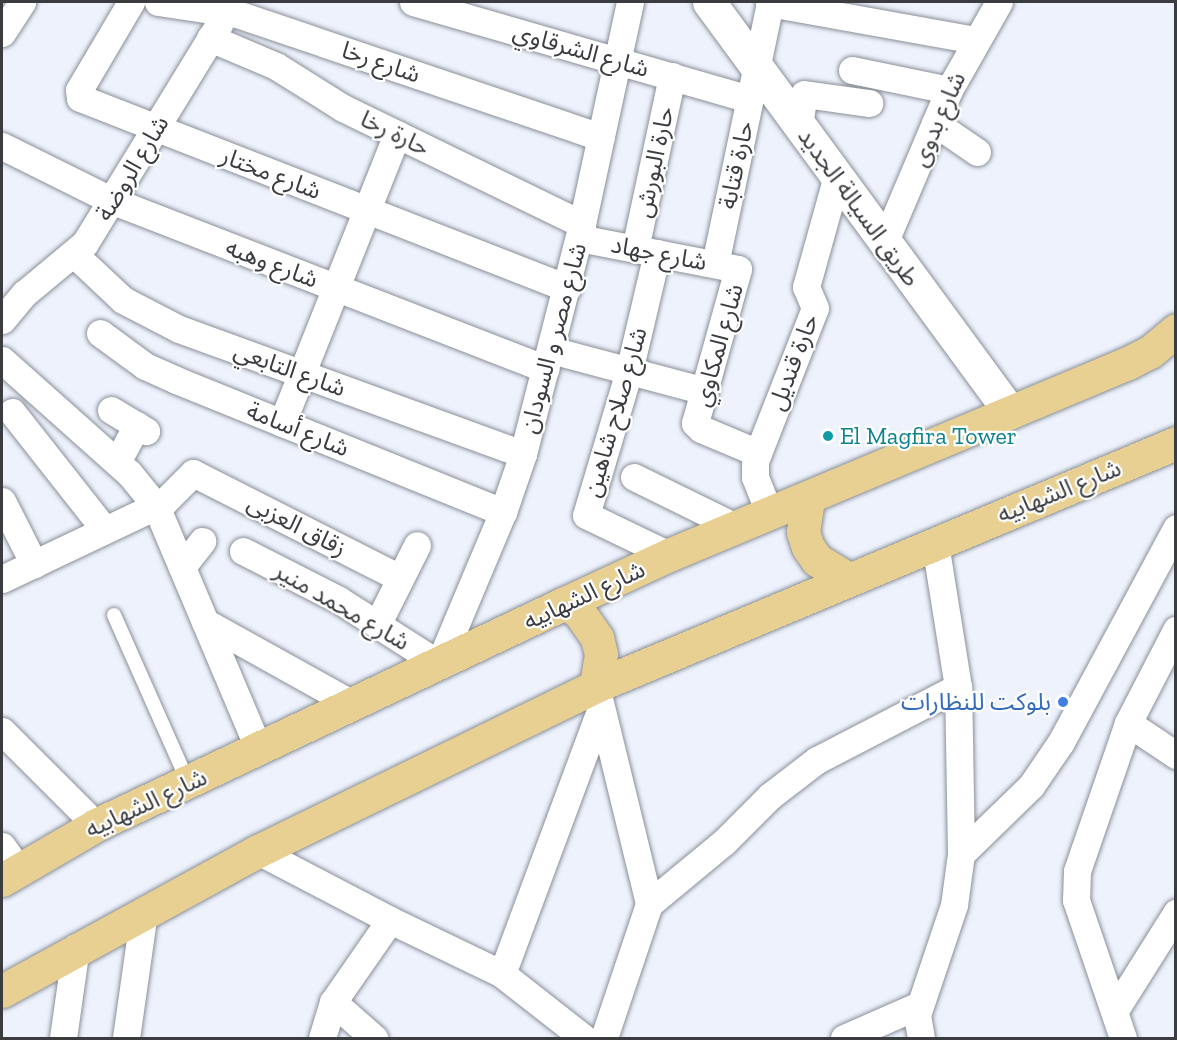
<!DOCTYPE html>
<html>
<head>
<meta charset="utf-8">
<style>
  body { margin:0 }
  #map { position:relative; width:1177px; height:1040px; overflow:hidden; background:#edf2fc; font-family:"Zilla Slab","Noto Sans Arabic",serif }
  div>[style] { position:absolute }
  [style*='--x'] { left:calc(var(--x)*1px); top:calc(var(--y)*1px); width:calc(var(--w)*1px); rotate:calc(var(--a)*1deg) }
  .roads { filter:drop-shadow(0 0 2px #8a8f98) drop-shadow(0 0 2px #8a8f98) }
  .service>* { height:14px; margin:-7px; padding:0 7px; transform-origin:7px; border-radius:7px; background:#fff }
  .minor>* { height:27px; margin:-13.5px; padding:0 13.5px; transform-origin:13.5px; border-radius:13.5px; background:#fff }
  .tertiary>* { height:33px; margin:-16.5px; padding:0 16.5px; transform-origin:16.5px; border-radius:16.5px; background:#fff }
  .trunk>* { height:33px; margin:-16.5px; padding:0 16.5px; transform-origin:16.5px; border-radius:16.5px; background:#e8d092 }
  .dots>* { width:16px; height:16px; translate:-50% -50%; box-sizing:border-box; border:3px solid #fff; border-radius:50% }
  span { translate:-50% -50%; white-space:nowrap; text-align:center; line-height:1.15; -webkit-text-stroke:4.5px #fff; paint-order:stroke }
  .street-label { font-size:24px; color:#3a3c40 }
  .culture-label { font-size:24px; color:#0d838f }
  .left { translate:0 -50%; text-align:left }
  .shop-label { font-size:24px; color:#366cbe }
  .right { translate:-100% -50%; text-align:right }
  .frame { position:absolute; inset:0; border:3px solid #3a3c40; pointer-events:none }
</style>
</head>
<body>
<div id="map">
  <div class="roads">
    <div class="service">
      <i style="--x:114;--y:615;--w:183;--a:66.1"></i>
    </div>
    <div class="minor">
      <i style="--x:131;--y:2;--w:102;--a:120.6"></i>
      <i style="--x:79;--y:90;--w:8;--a:83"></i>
      <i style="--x:80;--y:98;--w:523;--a:21.31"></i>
      <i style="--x:158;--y:2;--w:80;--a:8.6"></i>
      <i style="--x:237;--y:14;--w:384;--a:18.7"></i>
      <i style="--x:413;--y:2;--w:350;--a:16.1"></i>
      <i style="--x:769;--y:3;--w:208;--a:10.2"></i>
      <i style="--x:2;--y:33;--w:37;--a:-57"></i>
      <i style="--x:210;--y:38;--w:72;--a:23"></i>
      <i style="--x:276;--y:66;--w:79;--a:32.1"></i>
      <i style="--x:343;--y:108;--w:266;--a:25.9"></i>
      <i style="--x:852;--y:70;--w:99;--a:11.7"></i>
      <i style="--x:935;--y:123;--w:51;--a:34.6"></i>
      <i style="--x:799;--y:125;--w:31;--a:-81"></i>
      <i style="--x:804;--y:94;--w:66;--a:7.9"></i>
      <i style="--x:2;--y:146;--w:124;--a:26.4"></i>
      <i style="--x:113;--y:201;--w:464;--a:21.2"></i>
      <i style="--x:579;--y:238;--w:162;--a:11"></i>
      <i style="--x:738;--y:269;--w:160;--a:105.6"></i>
      <i style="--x:695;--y:423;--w:8;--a:45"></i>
      <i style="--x:701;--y:429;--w:62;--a:22.8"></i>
      <i style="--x:885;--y:241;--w:164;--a:-67"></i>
      <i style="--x:949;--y:90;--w:101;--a:-60.4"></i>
      <i style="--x:635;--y:249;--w:177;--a:-77.9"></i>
      <i style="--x:657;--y:253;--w:121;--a:103.3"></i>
      <i style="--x:629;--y:371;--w:150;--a:106.6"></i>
      <i style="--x:586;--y:515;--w:92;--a:25.7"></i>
      <i style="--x:74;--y:254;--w:67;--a:43.2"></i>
      <i style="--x:123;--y:300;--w:63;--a:27.4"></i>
      <i style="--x:179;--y:329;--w:366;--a:20"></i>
      <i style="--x:715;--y:264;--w:268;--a:-78.1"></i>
      <i style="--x:2;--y:320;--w:35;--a:-50"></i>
      <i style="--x:25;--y:293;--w:78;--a:-39.8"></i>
      <i style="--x:85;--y:243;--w:257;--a:-58.5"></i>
      <i style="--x:100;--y:333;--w:56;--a:36.3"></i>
      <i style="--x:145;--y:366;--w:34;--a:24"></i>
      <i style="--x:176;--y:380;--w:353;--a:22"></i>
      <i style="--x:551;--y:350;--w:159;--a:14.9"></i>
      <i style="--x:2;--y:360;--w:170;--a:41.7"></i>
      <i style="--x:129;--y:473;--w:43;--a:50.7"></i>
      <i style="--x:156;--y:506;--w:265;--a:67.1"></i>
      <i style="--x:111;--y:410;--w:41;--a:31"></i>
      <i style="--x:12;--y:412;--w:150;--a:51.8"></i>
      <i style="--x:282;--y:423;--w:311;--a:-68.3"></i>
      <i style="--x:117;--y:462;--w:42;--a:-61.6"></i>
      <i style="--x:634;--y:477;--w:116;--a:26.1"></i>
      <i style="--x:2;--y:501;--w:71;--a:63.1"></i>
      <i style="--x:770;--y:515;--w:41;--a:-111.5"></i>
      <i style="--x:755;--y:477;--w:16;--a:-90"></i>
      <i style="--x:755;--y:461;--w:164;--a:-68.6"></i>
      <i style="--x:815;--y:308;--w:23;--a:-113"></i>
      <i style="--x:806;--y:287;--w:115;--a:-74.4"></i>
      <i style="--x:243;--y:551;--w:108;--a:27"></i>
      <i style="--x:339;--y:600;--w:119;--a:32.6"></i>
      <i style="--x:439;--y:664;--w:165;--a:-67.2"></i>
      <i style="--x:503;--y:512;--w:61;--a:-71"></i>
      <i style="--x:523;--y:454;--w:237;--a:-75.6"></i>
      <i style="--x:582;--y:224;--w:227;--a:-77.8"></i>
      <i style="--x:182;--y:567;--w:33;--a:-52"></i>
      <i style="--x:2;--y:579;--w:179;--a:-25.4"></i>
      <i style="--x:164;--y:502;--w:41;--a:-45"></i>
      <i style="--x:193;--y:473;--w:232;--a:26.9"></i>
      <i style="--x:205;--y:622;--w:171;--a:29.1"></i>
      <i style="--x:378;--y:623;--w:87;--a:-63.4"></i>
      <i style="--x:596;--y:686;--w:224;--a:76.3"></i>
      <i style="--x:649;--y:904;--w:141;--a:108.6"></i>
      <i style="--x:1128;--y:723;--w:58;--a:33.7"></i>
      <i style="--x:2;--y:731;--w:133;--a:45"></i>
      <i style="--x:2;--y:846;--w:29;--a:55"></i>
      <i style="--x:258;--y:851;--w:149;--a:27.6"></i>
      <i style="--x:390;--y:920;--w:100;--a:124.8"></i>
      <i style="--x:333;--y:1002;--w:38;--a:107"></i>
      <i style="--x:961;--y:854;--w:98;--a:-44.2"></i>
      <i style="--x:1031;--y:786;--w:53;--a:-55.7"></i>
      <i style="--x:1061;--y:742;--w:243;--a:-61.7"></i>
      <i style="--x:649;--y:904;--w:97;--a:-39.6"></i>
      <i style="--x:724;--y:842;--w:65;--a:-45"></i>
      <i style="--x:770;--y:796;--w:59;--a:-37.5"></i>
      <i style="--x:817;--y:760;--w:159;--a:-27.4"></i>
      <i style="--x:390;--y:920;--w:124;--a:25.7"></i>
      <i style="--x:502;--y:974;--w:104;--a:38"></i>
      <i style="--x:502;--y:974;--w:281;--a:-69.6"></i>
      <i style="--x:333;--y:1002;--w:55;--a:41.3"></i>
      <i style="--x:1115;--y:1010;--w:115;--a:-57.8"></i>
      <i style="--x:63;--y:1038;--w:92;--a:-81.9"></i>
      <i style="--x:126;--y:1038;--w:128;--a:-81.9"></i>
      <i style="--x:844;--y:1038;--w:82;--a:-23.7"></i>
      <i style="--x:921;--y:1038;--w:23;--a:-100"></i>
      <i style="--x:917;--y:1015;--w:116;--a:-71.4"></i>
      <i style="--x:954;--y:905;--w:51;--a:-82.2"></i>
      <i style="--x:961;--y:854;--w:167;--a:-91"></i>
      <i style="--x:958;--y:687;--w:146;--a:-99.1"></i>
      <i style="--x:1123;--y:1038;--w:146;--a:-108.8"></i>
      <i style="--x:1076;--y:900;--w:29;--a:-88"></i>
      <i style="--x:1077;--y:871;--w:157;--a:-71"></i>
      <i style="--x:1128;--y:723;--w:105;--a:-62.7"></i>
    </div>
    <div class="tertiary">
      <i style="--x:709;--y:2;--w:509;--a:53.72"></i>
    </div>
    <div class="trunk">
      <i style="--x:808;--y:500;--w:32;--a:99"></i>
      <i style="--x:803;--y:532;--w:16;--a:72"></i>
      <i style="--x:808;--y:547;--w:16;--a:55"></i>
      <i style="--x:817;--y:560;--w:35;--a:31"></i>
      <i style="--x:565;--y:603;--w:17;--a:33"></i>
      <i style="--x:579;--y:612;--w:32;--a:55"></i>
      <i style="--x:597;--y:638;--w:16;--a:76"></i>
      <i style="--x:601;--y:654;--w:32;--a:99"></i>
      <i style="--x:2;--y:880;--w:109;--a:-30.3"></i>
      <i style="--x:96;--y:825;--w:519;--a:-25.33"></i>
      <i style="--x:565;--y:603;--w:115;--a:-24.8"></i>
      <i style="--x:669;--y:555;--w:498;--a:-22.7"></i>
      <i style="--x:1128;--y:363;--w:25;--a:-27"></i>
      <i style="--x:1150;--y:352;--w:34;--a:-40"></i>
      <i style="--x:2;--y:991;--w:292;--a:-28.7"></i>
      <i style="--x:258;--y:851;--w:376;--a:-26"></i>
      <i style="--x:596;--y:686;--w:629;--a:-22.73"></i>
    </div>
  </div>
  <div class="dots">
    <i style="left:828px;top:436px;background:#0f9aa8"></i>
    <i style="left:1063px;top:702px;background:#3f7fe0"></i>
  </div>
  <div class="street-label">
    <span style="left:581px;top:50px;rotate:16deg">شارع الشرقاوي</span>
    <span style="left:381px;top:62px;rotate:19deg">شارع رخا</span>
    <span style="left:938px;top:119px;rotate:-66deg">شارع بدوى</span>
    <span style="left:395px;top:133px;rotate:26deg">حارة رخا</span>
    <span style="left:654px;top:162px;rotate:-78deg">حارة البورش</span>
    <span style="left:736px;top:165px;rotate:-78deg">حارة قتابة</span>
    <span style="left:132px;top:168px;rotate:-59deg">شارع الروضة</span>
    <span style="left:271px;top:173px;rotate:21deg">شارع مختار</span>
    <span style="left:859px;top:207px;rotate:54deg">طريق السيالة الجديد</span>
    <span style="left:659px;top:253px;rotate:11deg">شارع جهاد</span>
    <span style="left:272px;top:263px;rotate:21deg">شارع وهبه</span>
    <span style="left:553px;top:338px;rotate:-75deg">شارع مصر و السودان</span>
    <span style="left:718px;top:345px;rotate:-74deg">شارع المكاوي</span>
    <span style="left:793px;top:362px;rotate:-69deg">حارة قنديل</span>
    <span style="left:290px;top:369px;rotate:20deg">شارع التابعي</span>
    <span style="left:615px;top:412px;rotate:-74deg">شارع صلاح شاهين</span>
    <span style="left:298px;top:429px;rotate:22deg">شارع أسامة</span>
    <span style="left:1059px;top:491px;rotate:-22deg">شارع الشهابيه</span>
    <span style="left:297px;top:525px;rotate:27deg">زقاق العزبى</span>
    <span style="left:584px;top:595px;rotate:-25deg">شارع الشهابيه</span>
    <span style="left:342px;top:606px;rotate:30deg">شارع محمد منير</span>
    <span style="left:146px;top:803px;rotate:-25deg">شارع الشهابيه</span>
  </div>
  <div class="culture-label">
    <span class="left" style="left:840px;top:436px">El Magfira Tower</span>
  </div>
  <div class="shop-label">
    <span class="right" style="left:1051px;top:702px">بلوكت للنظارات</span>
  </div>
  <div class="frame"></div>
</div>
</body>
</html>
